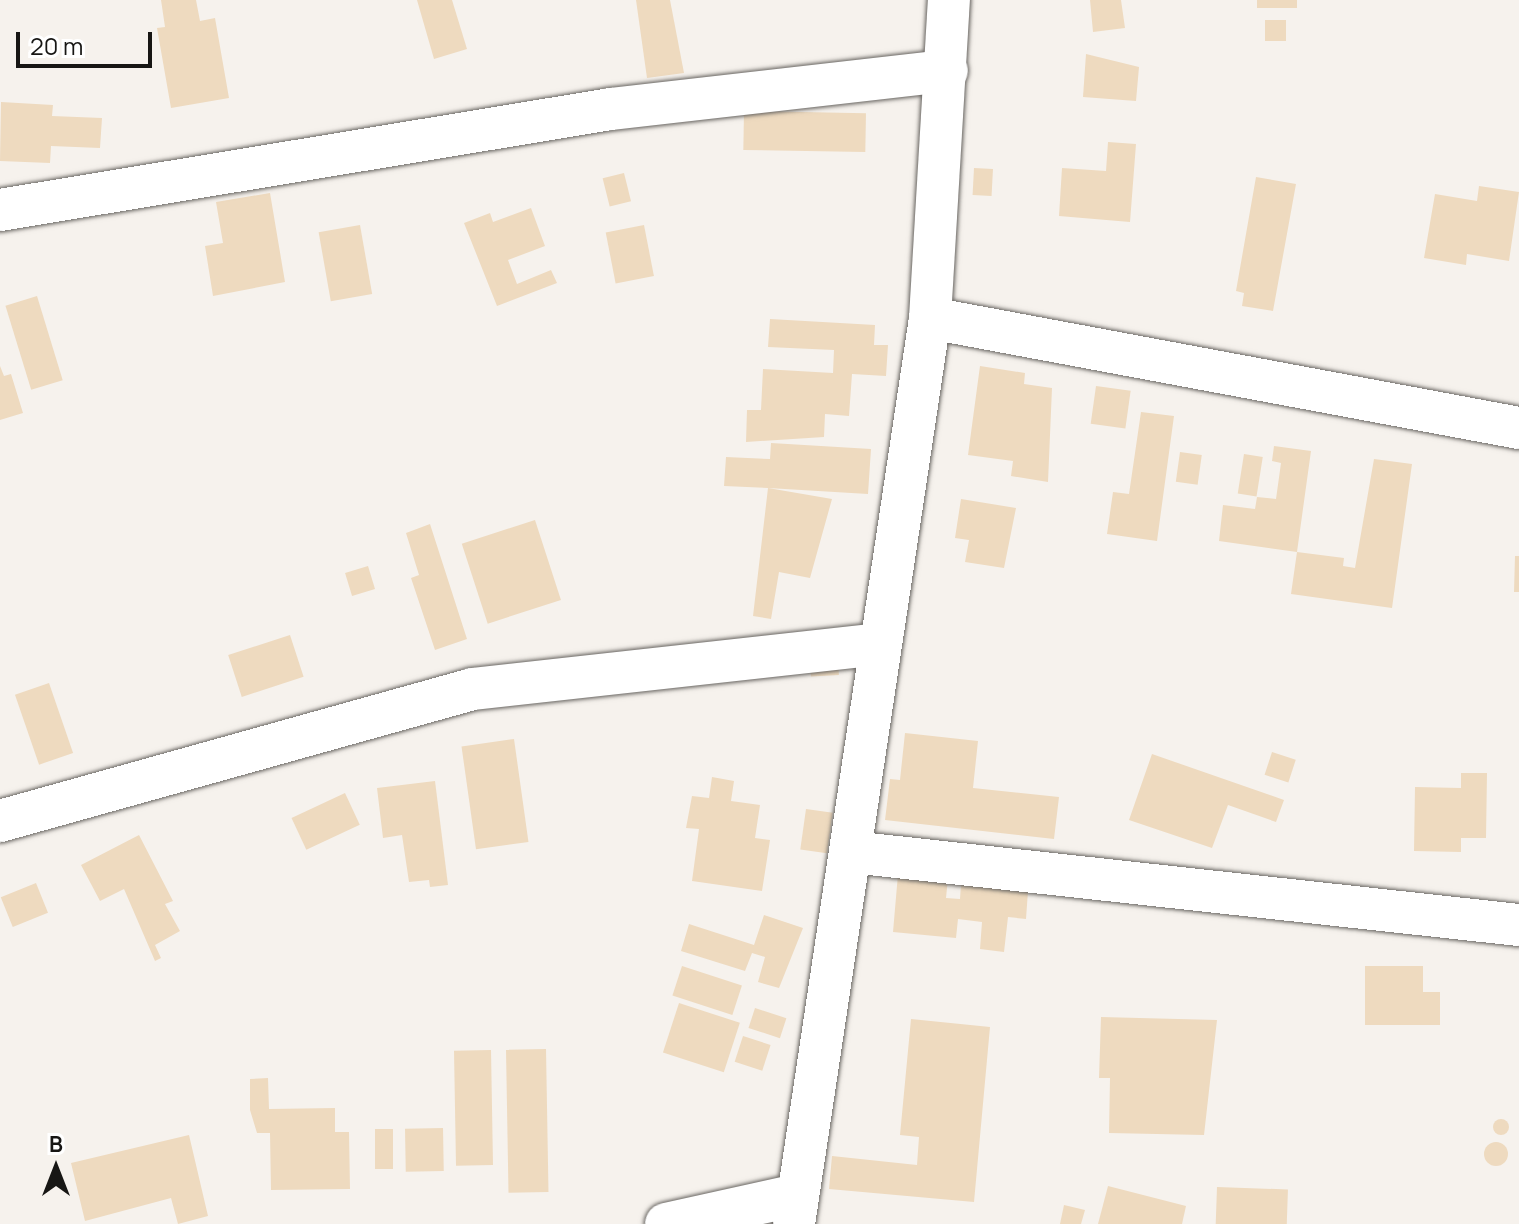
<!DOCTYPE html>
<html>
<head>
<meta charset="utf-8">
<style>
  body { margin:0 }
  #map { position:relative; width:1519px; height:1224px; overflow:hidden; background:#f6f2ed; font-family:Manrope,sans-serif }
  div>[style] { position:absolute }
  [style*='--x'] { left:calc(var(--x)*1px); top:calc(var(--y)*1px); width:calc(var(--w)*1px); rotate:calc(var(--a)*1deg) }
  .building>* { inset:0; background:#eedabf; transform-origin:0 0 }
  .round { border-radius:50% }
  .roads { filter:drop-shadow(0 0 2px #696662) drop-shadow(0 0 2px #696662) }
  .minor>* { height:42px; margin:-21px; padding:0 21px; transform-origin:21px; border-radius:21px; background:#fff }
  span { translate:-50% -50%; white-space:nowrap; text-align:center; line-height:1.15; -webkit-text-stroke:6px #fff; paint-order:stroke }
  .north { position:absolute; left:16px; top:1128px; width:80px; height:80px; -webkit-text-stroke:6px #fff; paint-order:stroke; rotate:0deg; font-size:22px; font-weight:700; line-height:32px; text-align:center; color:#171614 }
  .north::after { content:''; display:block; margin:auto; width:28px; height:36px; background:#171614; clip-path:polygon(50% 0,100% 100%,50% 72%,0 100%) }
  .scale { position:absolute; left:16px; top:32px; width:136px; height:36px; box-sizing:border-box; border:4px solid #171614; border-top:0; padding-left:10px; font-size:24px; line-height:28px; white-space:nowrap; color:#171614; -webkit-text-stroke:6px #fff; paint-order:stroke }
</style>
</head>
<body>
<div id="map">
  <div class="building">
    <i style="clip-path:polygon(161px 0,196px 0,200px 21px,215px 18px,229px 98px,171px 108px,157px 28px,165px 27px)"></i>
    <i style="clip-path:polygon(417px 0,452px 0,467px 49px,434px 59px)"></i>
    <i style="clip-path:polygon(636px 0,670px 0,684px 73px,647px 78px)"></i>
    <i style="clip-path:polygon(1090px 0,1121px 0,1125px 28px,1093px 32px)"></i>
    <i style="left:1257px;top:0;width:40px;height:8px"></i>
    <i style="left:1286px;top:20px;width:21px;height:21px;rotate:90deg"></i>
    <i style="clip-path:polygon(1086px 54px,1139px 67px,1136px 101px,1083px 97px)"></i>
    <i style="clip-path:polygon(1px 102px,53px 105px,52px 116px,102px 118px,100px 148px,51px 146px,50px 163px,0 161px)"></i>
    <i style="left:744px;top:111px;width:122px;height:39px;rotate:1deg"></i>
    <i style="clip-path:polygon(1108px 142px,1136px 144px,1130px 222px,1059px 216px,1062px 168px,1106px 171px)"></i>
    <i style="left:974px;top:168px;width:19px;height:27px;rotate:3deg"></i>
    <i style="left:624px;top:173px;width:29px;height:22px;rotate:76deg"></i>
    <i style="clip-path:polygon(1256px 177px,1296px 184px,1273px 311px,1242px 306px,1244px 293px,1236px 291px)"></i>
    <i style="clip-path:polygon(1479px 186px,1519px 192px,1509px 261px,1467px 254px,1466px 265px,1424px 258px,1435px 194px,1477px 201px)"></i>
    <i style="clip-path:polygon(270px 193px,285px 282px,213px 296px,205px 246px,223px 243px,216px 202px)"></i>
    <i style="clip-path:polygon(531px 208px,545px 246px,508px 260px,517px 284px,551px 270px,557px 283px,497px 306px,464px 223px,490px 213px,493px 222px)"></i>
    <i style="left:360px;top:225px;width:70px;height:42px;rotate:80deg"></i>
    <i style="left:644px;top:225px;width:52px;height:39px;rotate:79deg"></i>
    <i style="left:37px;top:296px;width:88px;height:33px;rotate:73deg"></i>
    <i style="clip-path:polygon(770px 319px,875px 325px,874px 345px,888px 345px,886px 376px,852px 374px,849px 416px,825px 414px,824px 437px,746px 442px,747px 410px,761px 410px,763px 369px,833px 373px,834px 350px,768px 347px)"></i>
    <i style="clip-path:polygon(0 366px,4px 376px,11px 374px,23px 413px,0 420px)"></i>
    <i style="clip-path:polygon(980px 366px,1025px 373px,1024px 384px,1052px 388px,1048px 482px,1011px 476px,1013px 461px,968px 455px)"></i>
    <i style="left:1096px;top:386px;width:35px;height:38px;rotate:8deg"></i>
    <i style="clip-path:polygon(1141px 412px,1174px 416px,1157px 541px,1107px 534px,1113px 492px,1129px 494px)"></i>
    <i style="clip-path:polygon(771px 443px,871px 449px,868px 494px,768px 488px,832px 499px,810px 578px,779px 572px,771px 619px,753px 616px,768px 488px,724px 486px,726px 457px,770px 459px)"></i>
    <i style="clip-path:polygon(1274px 446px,1311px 451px,1297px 552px,1219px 541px,1223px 505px,1255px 509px,1257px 497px,1276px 499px,1281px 463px,1272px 461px)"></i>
    <i style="left:1180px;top:452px;width:22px;height:30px;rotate:8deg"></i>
    <i style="left:1244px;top:454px;width:19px;height:40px;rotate:9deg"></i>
    <i style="clip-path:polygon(1374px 459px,1412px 464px,1392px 608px,1291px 594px,1297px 552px,1344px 558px,1343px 566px,1355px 568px)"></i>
    <i style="clip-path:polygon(961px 499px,1016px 508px,1004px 568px,965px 562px,969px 540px,955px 538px)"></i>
    <i style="left:535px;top:520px;width:84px;height:77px;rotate:72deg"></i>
    <i style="clip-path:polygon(430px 524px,467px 639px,435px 650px,411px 578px,419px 575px,406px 533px)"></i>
    <i style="clip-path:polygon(1515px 556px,1519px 556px,1519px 592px,1514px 592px)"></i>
    <i style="left:368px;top:566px;width:24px;height:24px;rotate:73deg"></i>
    <i style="left:290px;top:635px;width:44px;height:65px;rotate:72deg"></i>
    <i style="left:838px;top:658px;width:17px;height:28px;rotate:87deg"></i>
    <i style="left:49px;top:683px;width:74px;height:36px;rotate:71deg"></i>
    <i style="clip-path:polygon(905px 733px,978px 741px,973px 788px,1059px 797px,1054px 839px,885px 820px,890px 779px,900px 780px)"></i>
    <i style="left:514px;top:739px;width:104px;height:53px;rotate:82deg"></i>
    <i style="left:1272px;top:752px;width:25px;height:24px;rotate:18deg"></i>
    <i style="clip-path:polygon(1152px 754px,1284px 800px,1276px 822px,1228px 805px,1212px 848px,1129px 820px)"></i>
    <i style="clip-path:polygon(1461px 773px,1487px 773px,1486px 838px,1461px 838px,1461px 852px,1414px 851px,1415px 787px,1461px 788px)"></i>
    <i style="clip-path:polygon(712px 777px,734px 781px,731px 801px,760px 805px,755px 838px,770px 840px,762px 891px,692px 881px,699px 829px,686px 828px,692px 796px,709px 798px)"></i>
    <i style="clip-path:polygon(435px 781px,448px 885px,430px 887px,429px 880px,409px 882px,402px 835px,383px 838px,377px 788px)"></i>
    <i style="left:345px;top:793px;width:35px;height:59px;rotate:65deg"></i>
    <i style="left:806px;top:809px;width:27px;height:41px;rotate:8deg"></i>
    <i style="clip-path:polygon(139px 835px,173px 901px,165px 904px,180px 931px,155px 945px,161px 958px,155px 961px,124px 889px,100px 901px,81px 865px)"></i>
    <i style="clip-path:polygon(898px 874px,948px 878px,946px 898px,960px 899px,961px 884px,1028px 891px,1026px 919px,1008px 917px,1004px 952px,980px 949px,982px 922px,958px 919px,956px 938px,893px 932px)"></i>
    <i style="left:36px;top:883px;width:32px;height:38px;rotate:68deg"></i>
    <i style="clip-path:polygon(764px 915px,803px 928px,779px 988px,758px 982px,765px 957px,752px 953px,745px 971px,681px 951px,689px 924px,754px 945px)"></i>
    <i style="left:682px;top:966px;width:63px;height:31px;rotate:18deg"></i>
    <i style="clip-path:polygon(1365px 966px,1423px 966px,1423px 992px,1440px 992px,1440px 1025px,1365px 1025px)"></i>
    <i style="left:679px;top:1003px;width:64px;height:52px;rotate:18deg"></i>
    <i style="left:755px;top:1008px;width:33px;height:21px;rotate:18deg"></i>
    <i style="clip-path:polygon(1101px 1017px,1217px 1020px,1204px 1135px,1109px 1133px,1110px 1078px,1099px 1078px)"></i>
    <i style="clip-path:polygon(911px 1019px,990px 1027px,974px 1202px,829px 1189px,832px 1156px,917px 1165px,919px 1137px,900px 1135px)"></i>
    <i style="left:743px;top:1036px;width:29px;height:27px;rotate:18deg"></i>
    <i style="left:546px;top:1049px;width:143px;height:40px;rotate:89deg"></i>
    <i style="left:491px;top:1050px;width:115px;height:37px;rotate:89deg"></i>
    <i style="clip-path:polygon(268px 1078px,269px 1109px,335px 1108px,335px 1132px,349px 1132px,350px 1189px,271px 1190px,270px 1133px,257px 1133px,250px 1110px,250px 1079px)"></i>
    <i class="round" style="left:1493px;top:1119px;width:16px;height:16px"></i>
    <i style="left:443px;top:1128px;width:43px;height:38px;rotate:89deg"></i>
    <i style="left:375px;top:1129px;width:18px;height:40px"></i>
    <i style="clip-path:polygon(189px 1135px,208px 1216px,178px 1224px,171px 1198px,85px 1221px,71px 1163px)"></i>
    <i class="round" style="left:1484px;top:1142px;width:24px;height:24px"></i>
    <i style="clip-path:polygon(1108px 1186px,1186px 1206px,1182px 1224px,1098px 1224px)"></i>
    <i style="left:1217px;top:1187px;width:71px;height:37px;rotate:2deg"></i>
    <i style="clip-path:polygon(1064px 1205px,1085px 1210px,1081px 1224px,1060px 1224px)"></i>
  </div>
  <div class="roads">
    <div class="minor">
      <i style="--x:0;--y:210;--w:619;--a:-9.39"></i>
      <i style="--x:611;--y:109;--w:338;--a:-6.5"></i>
      <i style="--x:930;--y:318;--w:599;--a:10.58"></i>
      <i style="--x:0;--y:821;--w:490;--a:-15.6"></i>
      <i style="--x:472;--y:689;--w:409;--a:-6.3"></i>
      <i style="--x:851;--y:852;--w:672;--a:6.24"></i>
      <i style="--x:666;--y:1224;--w:134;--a:-12.5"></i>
      <i style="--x:794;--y:1224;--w:916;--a:-81.46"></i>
      <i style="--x:930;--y:318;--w:319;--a:-86.6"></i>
    </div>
  </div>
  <div class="north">B</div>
  <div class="scale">20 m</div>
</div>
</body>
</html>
